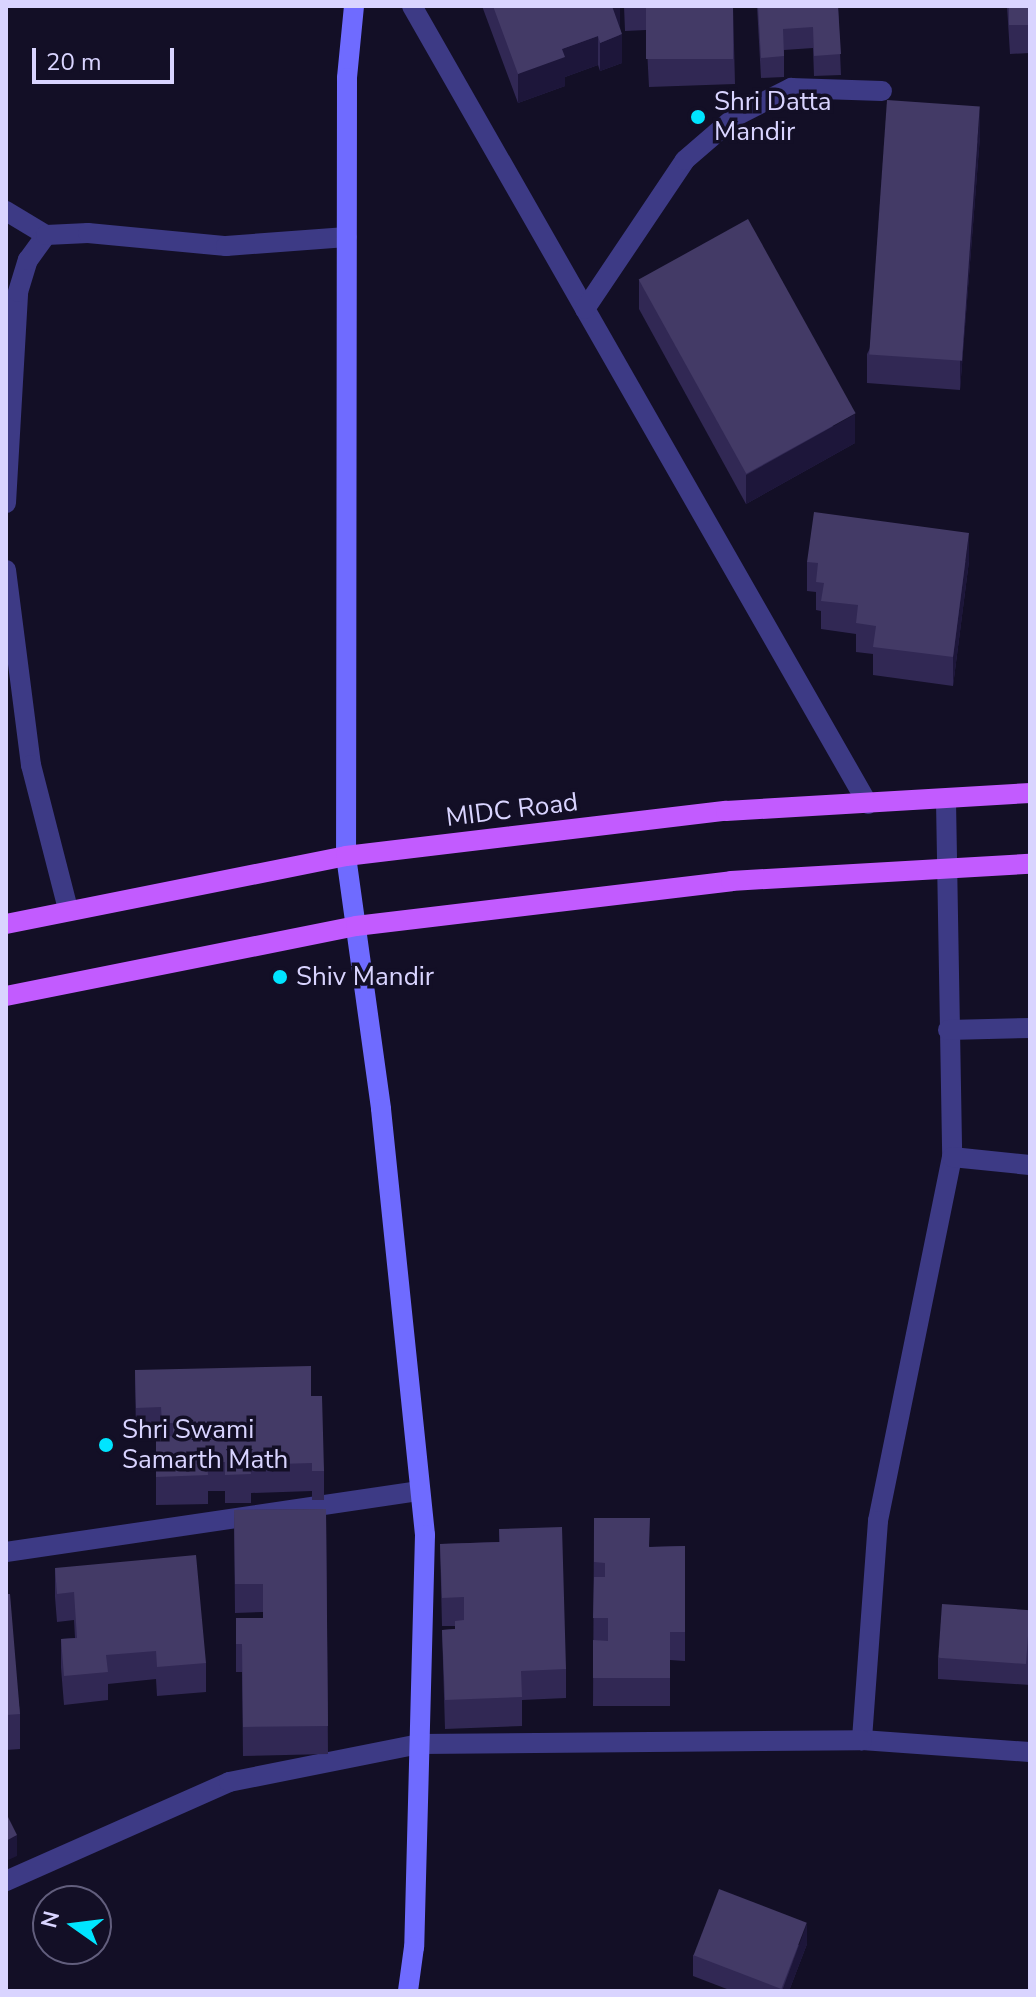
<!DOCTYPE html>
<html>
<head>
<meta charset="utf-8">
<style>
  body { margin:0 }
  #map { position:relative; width:1036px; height:1997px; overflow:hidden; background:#130f26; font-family:"Nunito Sans",sans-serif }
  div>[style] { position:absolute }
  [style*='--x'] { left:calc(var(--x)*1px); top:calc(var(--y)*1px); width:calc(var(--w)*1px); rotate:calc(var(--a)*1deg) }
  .street>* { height:20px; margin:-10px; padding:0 10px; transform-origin:10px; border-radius:10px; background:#3d3a85 }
  .secondary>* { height:20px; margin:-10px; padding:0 10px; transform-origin:10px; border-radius:10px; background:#6f6bff }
  .primary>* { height:20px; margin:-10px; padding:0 10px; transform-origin:10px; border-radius:10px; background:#c25bff }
  .wall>* { inset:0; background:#312854 }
  .shaded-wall>* { inset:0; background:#1d163a }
  .building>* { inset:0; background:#433a66; transform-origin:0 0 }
  .dots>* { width:22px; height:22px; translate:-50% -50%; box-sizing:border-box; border:4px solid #130f26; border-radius:50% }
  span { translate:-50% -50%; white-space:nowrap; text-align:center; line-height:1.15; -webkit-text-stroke:7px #130f26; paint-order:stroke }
  .poi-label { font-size:26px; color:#d9d4ff }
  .left { translate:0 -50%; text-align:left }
  .street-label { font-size:26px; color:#d9d4ff }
  .frame { position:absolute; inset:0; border:8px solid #d9d4ff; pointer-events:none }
  .north { position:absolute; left:32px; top:1885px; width:80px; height:80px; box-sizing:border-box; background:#130f26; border:2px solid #625e7d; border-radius:50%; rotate:284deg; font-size:22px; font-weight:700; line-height:32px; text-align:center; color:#d9d4ff }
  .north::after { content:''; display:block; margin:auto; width:28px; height:36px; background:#00e5ff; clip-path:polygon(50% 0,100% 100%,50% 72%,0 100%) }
  .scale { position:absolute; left:32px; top:48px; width:142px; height:36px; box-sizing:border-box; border:4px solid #d9d4ff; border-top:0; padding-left:10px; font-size:24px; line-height:28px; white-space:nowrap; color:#d9d4ff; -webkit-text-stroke:6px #130f26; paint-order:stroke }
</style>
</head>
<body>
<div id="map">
  <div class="street">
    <i style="--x:412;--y:6;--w:919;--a:60.26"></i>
    <i style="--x:6;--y:211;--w:47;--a:31"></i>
    <i style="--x:585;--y:309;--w:179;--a:-56.1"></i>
    <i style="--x:685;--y:160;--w:67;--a:-40.8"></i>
    <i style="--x:736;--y:116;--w:62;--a:-27"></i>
    <i style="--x:791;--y:88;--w:91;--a:1.9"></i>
    <i style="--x:6;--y:503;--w:211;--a:-86.7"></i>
    <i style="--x:18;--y:292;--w:34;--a:-73"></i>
    <i style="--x:28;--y:260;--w:31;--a:-54"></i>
    <i style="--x:46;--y:235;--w:42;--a:-2.7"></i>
    <i style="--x:88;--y:233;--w:139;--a:5.4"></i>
    <i style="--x:226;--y:246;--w:121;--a:-4.3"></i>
    <i style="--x:6;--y:570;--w:197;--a:82.7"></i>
    <i style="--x:31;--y:765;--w:149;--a:75.6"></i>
    <i style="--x:946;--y:801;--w:356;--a:89"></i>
    <i style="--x:952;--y:1157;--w:371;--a:101.5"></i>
    <i style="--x:878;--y:1521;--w:220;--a:94.2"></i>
    <i style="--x:862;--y:1740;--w:168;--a:4.1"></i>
    <i style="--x:948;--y:1030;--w:82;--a:-1.4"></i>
    <i style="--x:952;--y:1157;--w:78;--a:5.9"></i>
    <i style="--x:6;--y:1552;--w:418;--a:-8.4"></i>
    <i style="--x:6;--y:1881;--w:244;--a:-23.9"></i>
    <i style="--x:229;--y:1782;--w:194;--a:-11.3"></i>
    <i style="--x:419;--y:1744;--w:443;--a:-0.5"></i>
  </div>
  <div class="secondary">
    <i style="--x:354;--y:6;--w:72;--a:95.6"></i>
    <i style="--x:347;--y:78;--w:778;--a:90.07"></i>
    <i style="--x:346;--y:856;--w:255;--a:82.1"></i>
    <i style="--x:381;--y:1109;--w:428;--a:84.1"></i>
    <i style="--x:425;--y:1535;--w:412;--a:91.5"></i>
    <i style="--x:414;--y:1947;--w:44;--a:97.8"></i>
  </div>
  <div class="primary">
    <i style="--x:6;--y:924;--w:347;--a:-11.3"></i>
    <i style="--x:346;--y:856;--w:383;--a:-6.8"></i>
    <i style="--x:726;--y:811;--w:305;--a:-3.4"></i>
    <i style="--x:6;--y:996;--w:357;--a:-11.3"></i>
    <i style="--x:356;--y:926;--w:378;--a:-6.8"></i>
    <i style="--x:731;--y:881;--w:299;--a:-3.3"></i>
  </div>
  <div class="wall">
    <i style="clip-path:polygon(482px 6px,620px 6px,620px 26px,622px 63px,600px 71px,598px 65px,565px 77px,565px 86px,518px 103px)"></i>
    <i style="clip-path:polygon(624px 6px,733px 6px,735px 84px,649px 87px,646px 30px,625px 31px)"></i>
    <i style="clip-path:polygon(757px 6px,838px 6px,841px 75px,814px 76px,813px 48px,784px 50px,784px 77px,761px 78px)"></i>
    <i style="clip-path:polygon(1007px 6px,1030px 6px,1030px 53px,1010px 54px)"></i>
    <i style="clip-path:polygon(980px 136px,960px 390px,867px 383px,867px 354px)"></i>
    <i style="clip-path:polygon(639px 280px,855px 443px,746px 504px,639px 309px)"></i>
    <i style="clip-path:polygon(969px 561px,953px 686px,873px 675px,873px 654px,856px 652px,856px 634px,821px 629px,821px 611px,816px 610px,816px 592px,807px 591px,807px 562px)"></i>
    <i style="clip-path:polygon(135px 1370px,311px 1396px,324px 1471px,324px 1500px,312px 1500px,312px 1491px,251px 1493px,251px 1503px,225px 1503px,225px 1491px,208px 1491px,208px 1504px,156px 1505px,156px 1437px,161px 1436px,136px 1437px)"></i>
    <i style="clip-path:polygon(326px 1509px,328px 1754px,243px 1756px,242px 1672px,236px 1672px,236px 1618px,263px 1618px,263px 1612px,235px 1613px,234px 1510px)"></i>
    <i style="clip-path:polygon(594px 1518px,650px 1547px,685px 1546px,685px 1661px,670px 1660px,670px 1706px,593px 1706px)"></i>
    <i style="clip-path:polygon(499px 1529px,566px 1669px,566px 1698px,522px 1700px,522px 1726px,445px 1729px,442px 1630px,455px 1629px,455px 1626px,442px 1626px,440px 1544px,499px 1542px)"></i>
    <i style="clip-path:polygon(55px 1568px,206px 1663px,206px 1692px,157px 1696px,156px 1679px,108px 1684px,108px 1700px,64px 1705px,61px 1668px,61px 1639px,75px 1638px,74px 1620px,57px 1622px,55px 1597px)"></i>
    <i style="clip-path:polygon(6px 1594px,20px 1714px,20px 1749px,6px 1750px)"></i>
    <i style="clip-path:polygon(1030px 1610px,1030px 1685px,938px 1679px,938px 1658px)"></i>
    <i style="clip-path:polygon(807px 1944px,789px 1991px,732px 1991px,693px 1976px,693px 1955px)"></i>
  </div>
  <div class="shaded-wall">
    <i style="clip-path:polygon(611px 6px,620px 6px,620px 30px)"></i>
    <i style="clip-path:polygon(622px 34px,622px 63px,600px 71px,600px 43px)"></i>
    <i style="clip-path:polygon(598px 36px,598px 65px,565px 77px,565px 86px,518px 103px,518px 74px,562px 49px)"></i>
    <i style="clip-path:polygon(980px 107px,980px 136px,960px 390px,960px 361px)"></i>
    <i style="clip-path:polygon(855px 414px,855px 443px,746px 504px,746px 475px)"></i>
    <i style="clip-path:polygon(969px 533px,969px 561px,953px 686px,953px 657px)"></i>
    <i style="clip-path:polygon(17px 1835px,17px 1856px,6px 1861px,6px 1841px)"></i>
    <i style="clip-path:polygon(807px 1923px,807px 1944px,789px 1991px,782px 1991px)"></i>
  </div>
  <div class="building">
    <i style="clip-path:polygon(493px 6px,612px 6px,622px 34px,600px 43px,598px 36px,562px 49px,565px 57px,518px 74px)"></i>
    <i style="left:646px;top:6px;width:87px;height:53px"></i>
    <i style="clip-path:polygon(758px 6px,838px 6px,841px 54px,814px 56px,813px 27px,783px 29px,784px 56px,761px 58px)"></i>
    <i style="left:1009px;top:6px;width:21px;height:19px"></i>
    <i style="left:887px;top:100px;width:93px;height:255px;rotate:4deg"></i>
    <i style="left:748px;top:219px;width:222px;height:125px;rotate:61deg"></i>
    <i style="clip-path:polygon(814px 512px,969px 533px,953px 657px,873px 647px,876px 626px,856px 623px,858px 605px,821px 601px,824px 583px,816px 582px,818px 563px,807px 562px)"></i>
    <i style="clip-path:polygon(311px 1366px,311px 1396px,322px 1396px,324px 1471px,312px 1471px,312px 1463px,250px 1465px,251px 1474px,225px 1475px,225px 1462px,207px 1463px,208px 1475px,156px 1477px,156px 1437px,173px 1436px,173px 1423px,162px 1423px,161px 1407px,136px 1408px,135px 1370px)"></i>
    <i style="clip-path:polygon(326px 1509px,328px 1726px,243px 1727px,242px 1644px,236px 1644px,236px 1618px,263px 1618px,263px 1584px,235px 1584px,234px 1510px)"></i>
    <i style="clip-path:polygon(594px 1518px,650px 1518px,649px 1547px,685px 1546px,685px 1632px,670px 1632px,670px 1678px,593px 1678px,593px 1640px,608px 1641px,608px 1618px,593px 1618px,594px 1577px,605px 1577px,605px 1563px,594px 1562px)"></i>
    <i style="clip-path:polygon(562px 1527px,566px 1669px,521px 1671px,522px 1697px,445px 1700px,442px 1630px,455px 1629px,455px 1621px,464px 1620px,464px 1597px,442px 1598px,440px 1544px,500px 1542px,499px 1529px)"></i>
    <i style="clip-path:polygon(196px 1555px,206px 1663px,157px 1667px,156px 1651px,106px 1655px,108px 1672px,64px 1676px,61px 1639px,77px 1638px,74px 1592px,57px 1594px,55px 1568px)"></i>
    <i style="clip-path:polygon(6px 1594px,10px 1594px,20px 1714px,6px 1715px)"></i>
    <i style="left:942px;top:1604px;width:88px;height:54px;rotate:4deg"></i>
    <i style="clip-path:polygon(6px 1813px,17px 1835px,6px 1841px)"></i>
    <i style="left:719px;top:1889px;width:94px;height:71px;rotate:21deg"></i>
  </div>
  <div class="dots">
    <i style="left:698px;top:117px;background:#00e5ff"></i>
    <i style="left:280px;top:977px;background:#00e5ff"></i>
    <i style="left:106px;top:1445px;background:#00e5ff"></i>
  </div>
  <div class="poi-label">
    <span class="left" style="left:714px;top:117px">Shri Datta<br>Mandir</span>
    <span class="left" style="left:296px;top:977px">Shiv Mandir</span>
    <span class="left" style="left:122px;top:1445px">Shri Swami<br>Samarth Math</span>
  </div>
  <div class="street-label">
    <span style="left:512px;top:810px;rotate:-7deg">MIDC Road</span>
  </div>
  <div class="frame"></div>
  <div class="north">N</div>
  <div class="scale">20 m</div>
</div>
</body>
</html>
